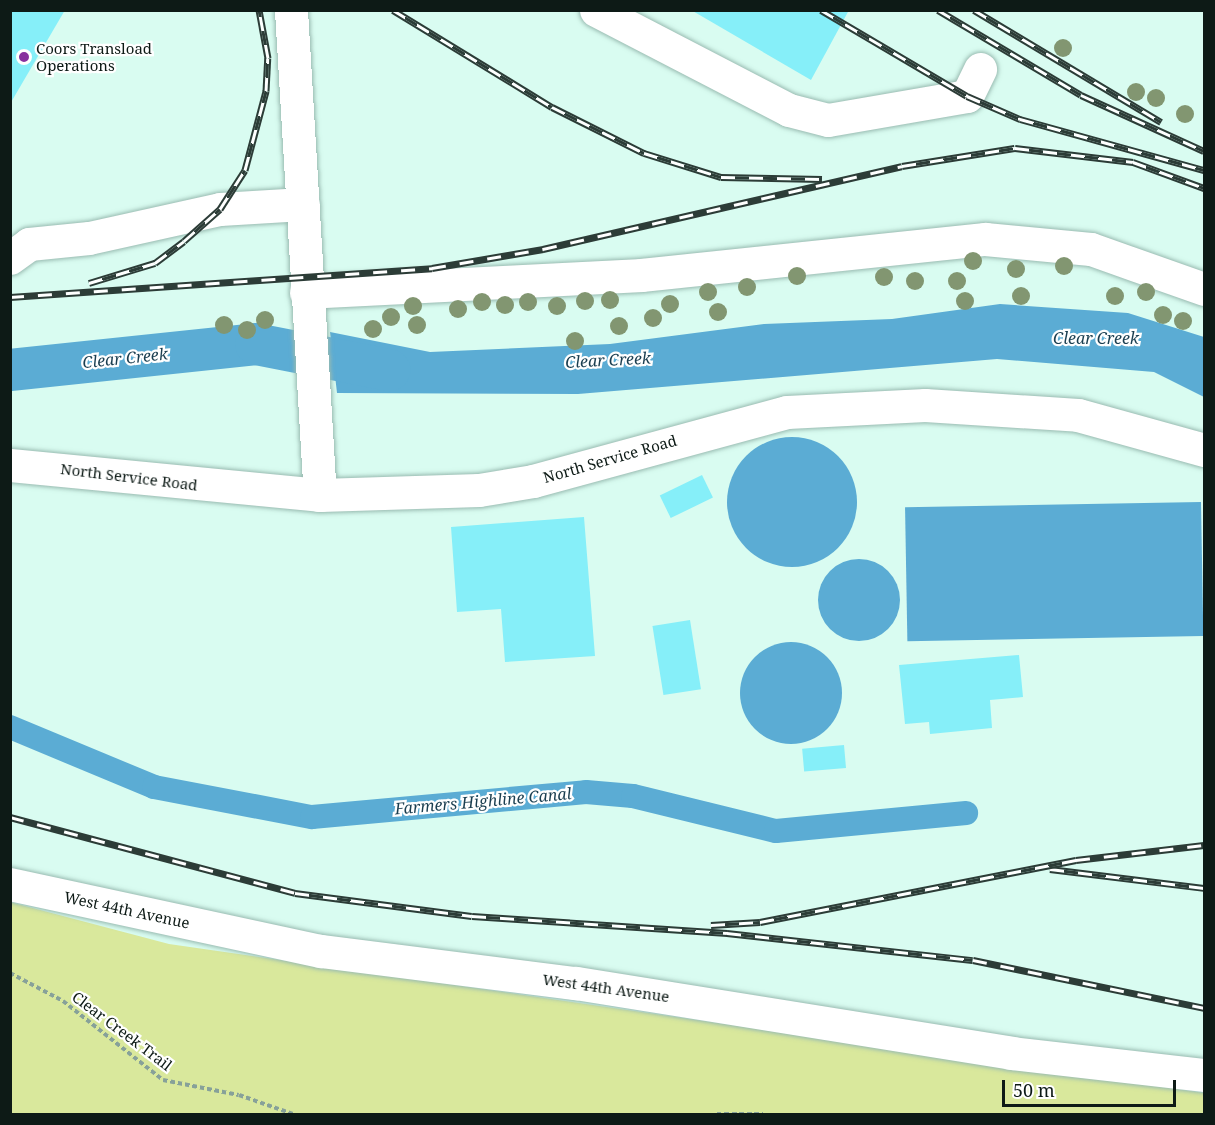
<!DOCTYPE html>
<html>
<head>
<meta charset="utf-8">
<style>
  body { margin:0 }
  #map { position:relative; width:1215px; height:1125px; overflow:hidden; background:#d9fcf1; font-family:"Noto Serif",serif }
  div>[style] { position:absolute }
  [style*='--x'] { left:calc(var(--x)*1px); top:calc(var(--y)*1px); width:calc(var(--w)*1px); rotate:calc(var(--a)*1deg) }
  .green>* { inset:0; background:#d9e89c }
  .water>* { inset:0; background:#5bacd4; transform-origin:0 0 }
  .round { border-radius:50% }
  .canal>* { height:24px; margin:-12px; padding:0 12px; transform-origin:12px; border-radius:12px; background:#5bacd4 }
  .river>* { height:42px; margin:-21px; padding:0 21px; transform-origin:21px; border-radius:21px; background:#5bacd4 }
  .building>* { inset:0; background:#86eff9; transform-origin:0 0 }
  .path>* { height:4px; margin-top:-2px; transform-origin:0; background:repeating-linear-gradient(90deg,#87a199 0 4.5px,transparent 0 7.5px) }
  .roads { filter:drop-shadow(0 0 2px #99bbb1) drop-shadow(0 0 2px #99bbb1) }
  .minor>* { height:33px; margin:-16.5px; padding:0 16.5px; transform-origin:16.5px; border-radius:16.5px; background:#fff }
  .rail>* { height:7px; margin-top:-3.5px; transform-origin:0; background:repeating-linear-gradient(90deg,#fff 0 14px,#2c3c37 0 28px); box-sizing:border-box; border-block:2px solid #2c3c37 }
  .trees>* { width:18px; height:18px; margin:-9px; border-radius:50%; background:#829671 }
  .dots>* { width:16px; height:16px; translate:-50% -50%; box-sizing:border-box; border:3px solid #fff; border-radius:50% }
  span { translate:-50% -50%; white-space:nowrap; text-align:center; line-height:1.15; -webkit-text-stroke:4.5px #fff; paint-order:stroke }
  .poi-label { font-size:15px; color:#0d1a16 }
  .left { translate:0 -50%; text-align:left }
  .street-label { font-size:15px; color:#0d1a16 }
  .water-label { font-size:16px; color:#1a3e50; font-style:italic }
  .frame { position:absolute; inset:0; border:12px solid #0d1a16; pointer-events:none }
  .scale { position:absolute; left:1002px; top:1080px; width:174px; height:27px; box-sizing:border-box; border:3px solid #0d1a16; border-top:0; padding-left:8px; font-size:18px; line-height:21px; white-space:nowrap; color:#0d1a16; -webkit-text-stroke:4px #fff; paint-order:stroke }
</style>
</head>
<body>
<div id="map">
  <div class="green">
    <i style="clip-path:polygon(10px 902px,169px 944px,1204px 1093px,1204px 1114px,11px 1114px)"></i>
  </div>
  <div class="water">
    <i style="clip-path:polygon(1000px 304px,1128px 313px,1204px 337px,1204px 397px,1154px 372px,997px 359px,578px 394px,337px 393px,330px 332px,430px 352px,610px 344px,764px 324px,892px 319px)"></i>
    <i class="round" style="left:727px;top:437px;width:130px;height:130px"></i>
    <i style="left:1201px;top:502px;width:134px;height:296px;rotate:89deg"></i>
    <i class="round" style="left:818px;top:559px;width:82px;height:82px"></i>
    <i class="round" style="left:740px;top:642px;width:102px;height:102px"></i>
  </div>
  <div class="canal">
    <i style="--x:10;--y:727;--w:156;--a:22.6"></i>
    <i style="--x:154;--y:787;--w:161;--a:10.8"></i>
    <i style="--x:312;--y:817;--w:275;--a:-5.2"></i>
    <i style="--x:586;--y:792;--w:47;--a:4.9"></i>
    <i style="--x:633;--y:796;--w:147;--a:13.8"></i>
    <i style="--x:776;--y:831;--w:191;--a:-5.4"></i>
  </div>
  <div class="river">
    <i style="--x:10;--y:370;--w:247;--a:-6"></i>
    <i style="--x:256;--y:344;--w:136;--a:11.1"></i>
  </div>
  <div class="building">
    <i style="clip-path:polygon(10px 10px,65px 10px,10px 104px)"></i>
    <i style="clip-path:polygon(691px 10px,849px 10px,811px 80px)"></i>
    <i style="left:702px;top:475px;width:25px;height:47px;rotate:64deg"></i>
    <i style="clip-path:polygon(584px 517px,595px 656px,505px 662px,501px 609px,457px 612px,451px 527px)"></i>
    <i style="left:690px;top:620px;width:70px;height:38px;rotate:81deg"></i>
    <i style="clip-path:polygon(1019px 655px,1023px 697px,990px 700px,992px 728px,930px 734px,929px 722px,905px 724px,899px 665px)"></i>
    <i style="left:844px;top:745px;width:23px;height:42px;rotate:85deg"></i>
  </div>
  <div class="path">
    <i style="--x:10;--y:973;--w:60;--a:27.8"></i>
    <i style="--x:63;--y:1001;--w:127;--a:38.3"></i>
    <i style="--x:163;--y:1080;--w:77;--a:11.2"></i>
    <i style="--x:239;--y:1095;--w:57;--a:19.4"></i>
    <i style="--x:717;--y:1114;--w:46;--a:0"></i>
  </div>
  <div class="roads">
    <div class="minor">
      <i style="--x:291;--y:10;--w:486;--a:86.6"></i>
      <i style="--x:596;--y:10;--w:217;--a:27.4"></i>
      <i style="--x:789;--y:110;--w:40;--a:14.4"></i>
      <i style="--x:828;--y:120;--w:141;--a:-9.8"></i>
      <i style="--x:967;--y:96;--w:30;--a:-64"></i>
      <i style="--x:10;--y:258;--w:24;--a:-36"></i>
      <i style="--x:29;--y:244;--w:60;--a:-5.7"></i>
      <i style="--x:89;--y:238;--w:134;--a:-12.5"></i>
      <i style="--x:220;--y:209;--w:83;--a:-3.4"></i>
      <i style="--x:306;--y:292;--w:335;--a:-2.9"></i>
      <i style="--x:641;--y:275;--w:346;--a:-6"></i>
      <i style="--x:985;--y:239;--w:106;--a:5.4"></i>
      <i style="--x:1091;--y:249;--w:120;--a:19.5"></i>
      <i style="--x:10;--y:465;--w:311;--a:5.5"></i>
      <i style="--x:320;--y:495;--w:159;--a:-1.8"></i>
      <i style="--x:479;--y:490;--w:55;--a:-9.5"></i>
      <i style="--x:533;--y:481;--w:263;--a:-15.2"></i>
      <i style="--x:787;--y:412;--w:138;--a:-2.9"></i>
      <i style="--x:925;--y:405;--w:153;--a:3.7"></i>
      <i style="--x:1078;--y:415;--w:131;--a:15.5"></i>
      <i style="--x:10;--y:884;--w:318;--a:12.2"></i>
      <i style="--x:321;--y:951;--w:257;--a:7.2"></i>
      <i style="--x:576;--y:983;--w:441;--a:9.1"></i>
      <i style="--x:1011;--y:1053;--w:194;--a:6.5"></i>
    </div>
  </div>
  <div class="rail">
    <i style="--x:393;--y:10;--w:186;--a:31.4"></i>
    <i style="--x:552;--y:107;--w:103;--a:26.6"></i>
    <i style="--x:644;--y:153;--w:81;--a:17.3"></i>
    <i style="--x:721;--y:177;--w:101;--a:1.1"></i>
    <i style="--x:821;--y:10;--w:169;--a:30.5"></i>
    <i style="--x:967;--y:96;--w:58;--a:23.5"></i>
    <i style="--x:1020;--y:119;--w:191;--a:15.5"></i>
    <i style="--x:938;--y:10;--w:166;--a:30.7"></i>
    <i style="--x:1081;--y:95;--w:135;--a:24.5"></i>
    <i style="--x:974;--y:10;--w:218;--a:30.9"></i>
    <i style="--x:89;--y:283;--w:69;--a:-16.9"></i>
    <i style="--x:155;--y:263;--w:36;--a:-37"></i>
    <i style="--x:184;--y:241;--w:48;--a:-41.6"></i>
    <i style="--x:220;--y:209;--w:46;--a:-57.3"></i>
    <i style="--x:245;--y:170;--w:82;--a:-75.1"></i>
    <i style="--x:266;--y:91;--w:33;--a:-87"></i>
    <i style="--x:268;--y:58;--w:49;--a:-100.6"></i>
    <i style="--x:10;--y:297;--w:423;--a:-3.9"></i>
    <i style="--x:432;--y:268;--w:113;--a:-9.7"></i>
    <i style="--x:543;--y:249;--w:368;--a:-13"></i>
    <i style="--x:902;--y:166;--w:114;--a:-9.1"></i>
    <i style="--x:1015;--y:148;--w:119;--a:6.8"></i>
    <i style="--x:1133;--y:162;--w:76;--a:20.1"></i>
    <i style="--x:10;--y:817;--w:295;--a:14.9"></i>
    <i style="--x:295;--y:893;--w:178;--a:7.4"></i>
    <i style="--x:472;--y:916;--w:256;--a:3.8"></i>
    <i style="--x:727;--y:933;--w:247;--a:6.3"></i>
    <i style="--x:973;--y:960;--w:236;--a:11.7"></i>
    <i style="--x:1050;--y:869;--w:155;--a:7"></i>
    <i style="--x:711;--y:925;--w:49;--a:-3.5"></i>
    <i style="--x:760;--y:922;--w:322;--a:-11.1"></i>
    <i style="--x:1076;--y:860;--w:129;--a:-6.7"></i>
  </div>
  <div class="trees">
    <i style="left:1063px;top:48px"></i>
    <i style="left:1136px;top:92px"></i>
    <i style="left:1156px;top:98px"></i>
    <i style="left:1185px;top:114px"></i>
    <i style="left:973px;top:261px"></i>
    <i style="left:1064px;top:266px"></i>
    <i style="left:1016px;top:269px"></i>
    <i style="left:797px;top:276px"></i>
    <i style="left:884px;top:277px"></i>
    <i style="left:915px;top:281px"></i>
    <i style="left:957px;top:281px"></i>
    <i style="left:747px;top:287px"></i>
    <i style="left:708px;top:292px"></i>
    <i style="left:1146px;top:292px"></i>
    <i style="left:1021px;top:296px"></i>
    <i style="left:1115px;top:296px"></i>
    <i style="left:610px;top:300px"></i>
    <i style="left:585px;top:301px"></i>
    <i style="left:965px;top:301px"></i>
    <i style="left:482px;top:302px"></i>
    <i style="left:528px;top:302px"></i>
    <i style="left:670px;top:304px"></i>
    <i style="left:505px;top:305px"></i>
    <i style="left:413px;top:306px"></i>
    <i style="left:557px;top:306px"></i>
    <i style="left:458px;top:309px"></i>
    <i style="left:718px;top:312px"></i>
    <i style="left:1163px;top:315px"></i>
    <i style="left:391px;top:317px"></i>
    <i style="left:653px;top:318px"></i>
    <i style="left:265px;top:320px"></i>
    <i style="left:1183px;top:321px"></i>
    <i style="left:224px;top:325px"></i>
    <i style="left:417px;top:325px"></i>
    <i style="left:619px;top:326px"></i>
    <i style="left:373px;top:329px"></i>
    <i style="left:247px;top:330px"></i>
    <i style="left:575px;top:341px"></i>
  </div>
  <div class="dots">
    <i style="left:24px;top:57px;background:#87319e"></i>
  </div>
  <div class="poi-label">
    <span class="left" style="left:36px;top:57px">Coors Transload<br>Operations</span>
  </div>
  <div class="street-label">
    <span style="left:610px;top:459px;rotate:-16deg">North Service Road</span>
    <span style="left:129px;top:477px;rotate:7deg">North Service Road</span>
    <span style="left:127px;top:910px;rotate:12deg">West 44th Avenue</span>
    <span style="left:606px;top:988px;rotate:8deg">West 44th Avenue</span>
    <span style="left:122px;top:1031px;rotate:37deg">Clear Creek Trail</span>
  </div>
  <div class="water-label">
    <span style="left:1096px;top:338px">Clear Creek</span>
    <span style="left:125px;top:358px;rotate:-6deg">Clear Creek</span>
    <span style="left:608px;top:360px;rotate:-3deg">Clear Creek</span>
    <span style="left:483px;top:801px;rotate:-5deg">Farmers Highline Canal</span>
  </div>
  <div class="frame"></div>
  <div class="scale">50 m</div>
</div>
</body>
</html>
